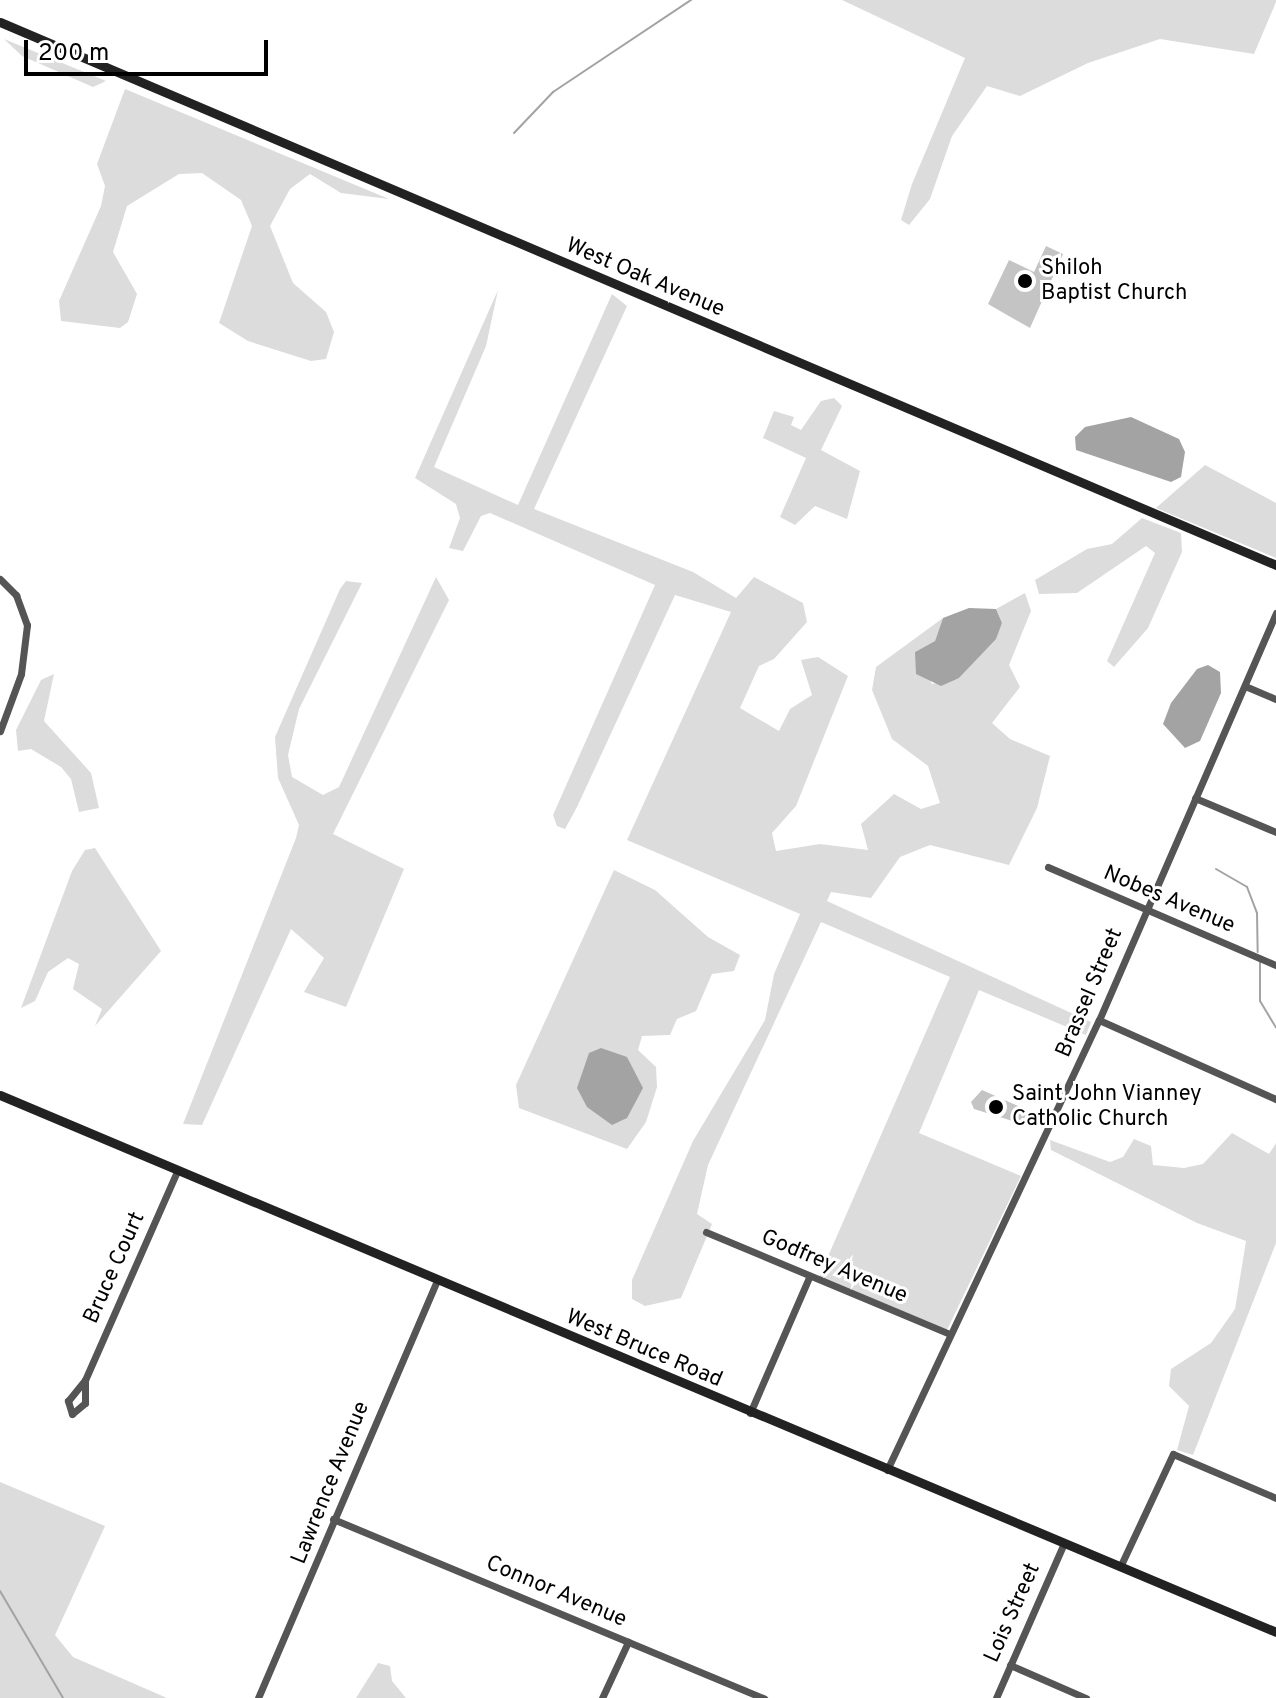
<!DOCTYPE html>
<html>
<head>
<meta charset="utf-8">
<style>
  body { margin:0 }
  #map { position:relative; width:1276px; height:1698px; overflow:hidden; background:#fff; font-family:Overpass,sans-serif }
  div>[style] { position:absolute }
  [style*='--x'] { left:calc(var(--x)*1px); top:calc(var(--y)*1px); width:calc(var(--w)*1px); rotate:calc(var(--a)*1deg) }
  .green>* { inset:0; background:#dcdcdc }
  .water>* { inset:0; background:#a3a3a3 }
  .stream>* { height:2px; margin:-1px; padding:0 1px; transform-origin:1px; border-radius:1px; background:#a3a3a3 }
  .building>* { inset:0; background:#c4c4c4 }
  .street>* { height:7px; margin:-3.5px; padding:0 3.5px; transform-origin:3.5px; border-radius:3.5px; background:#555 }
  .secondary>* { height:9px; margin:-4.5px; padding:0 4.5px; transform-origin:4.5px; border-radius:4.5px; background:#222 }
  .dots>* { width:22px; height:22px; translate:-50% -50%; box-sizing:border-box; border:4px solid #fff; border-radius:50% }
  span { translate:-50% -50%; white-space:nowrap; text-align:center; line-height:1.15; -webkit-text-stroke:6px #fff; paint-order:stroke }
  .poi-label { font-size:22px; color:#000 }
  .left { translate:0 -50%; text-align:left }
  .street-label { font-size:22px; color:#000 }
  .scale { position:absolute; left:24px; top:40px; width:244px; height:36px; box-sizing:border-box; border:4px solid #000; border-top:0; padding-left:10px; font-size:24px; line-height:28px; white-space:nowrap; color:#000; -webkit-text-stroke:6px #fff; paint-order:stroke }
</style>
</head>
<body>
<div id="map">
  <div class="green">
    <i style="clip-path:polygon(842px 0,1276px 0,1276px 2px,1254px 54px,1160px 39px,1088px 63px,1020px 96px,987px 86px,952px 136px,930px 199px,909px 225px,901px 220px,912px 184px,965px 58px)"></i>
    <i style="clip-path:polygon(4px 39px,106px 81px,93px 87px,22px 56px)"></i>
    <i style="clip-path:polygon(125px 89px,389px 199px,341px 193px,310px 174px,290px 189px,270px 226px,293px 283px,326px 312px,334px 332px,326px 359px,311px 361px,248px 341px,219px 323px,252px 226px,241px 200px,202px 173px,179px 174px,127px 206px,113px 252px,137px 294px,128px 322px,120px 328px,61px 321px,59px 301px,101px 206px,105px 186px,97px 164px)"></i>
    <i style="clip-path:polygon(498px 290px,486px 346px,434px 467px,518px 505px,612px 294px,627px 306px,534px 509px,693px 572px,736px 598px,754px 577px,803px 603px,807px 622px,774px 659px,759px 666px,740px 708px,779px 731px,790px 709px,812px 695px,801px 660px,818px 657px,848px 676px,796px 806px,772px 833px,776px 851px,820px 844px,868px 850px,861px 824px,894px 794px,921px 809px,940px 803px,928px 766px,892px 739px,872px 690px,876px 667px,943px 618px,935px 641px,915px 652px,932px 684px,959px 678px,995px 639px,1002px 623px,996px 609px,1025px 593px,1031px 611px,1009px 665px,1020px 687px,992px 723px,1010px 739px,1050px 756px,1037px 808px,1009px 865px,930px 845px,900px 857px,871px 898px,831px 892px,827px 901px,1091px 1022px,1086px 1035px,979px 990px,919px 1133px,1021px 1176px,947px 1330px,819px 1277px,950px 977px,821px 922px,708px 1165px,697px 1214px,712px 1224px,681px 1298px,645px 1306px,632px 1299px,632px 1280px,693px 1141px,765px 1020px,774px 974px,800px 914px,627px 840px,731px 612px,675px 595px,577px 807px,565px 829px,557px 826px,553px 815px,655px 585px,490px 513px,481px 516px,463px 551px,449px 548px,460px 518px,456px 504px,415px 478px)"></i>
    <i style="clip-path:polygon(834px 398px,842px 406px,821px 450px,860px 471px,847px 519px,815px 506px,795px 525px,780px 517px,806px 458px,763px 438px,774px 411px,794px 417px,791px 425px,801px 430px,821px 401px)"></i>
    <i style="clip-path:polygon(1205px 465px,1276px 503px,1276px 558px,1156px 508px)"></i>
    <i style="clip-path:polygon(1142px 518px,1181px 533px,1182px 552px,1148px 628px,1114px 667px,1107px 661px,1155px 553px,1146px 546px,1077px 593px,1039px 594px,1035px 580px,1087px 549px,1112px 544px)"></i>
    <i style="clip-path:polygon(436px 577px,449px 600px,333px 834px,404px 869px,346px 1007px,304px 992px,324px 958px,291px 929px,202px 1125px,183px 1124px,296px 838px,299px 825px,278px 778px,275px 737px,340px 589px,346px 581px,362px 583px,299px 709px,288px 755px,292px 777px,323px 795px,339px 787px)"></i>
    <i style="clip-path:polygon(54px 674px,44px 721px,91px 773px,99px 808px,79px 812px,71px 779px,61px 767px,31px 749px,18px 751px,16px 730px,41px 680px)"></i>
    <i style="clip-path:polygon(95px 848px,161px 951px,95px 1026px,102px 1009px,73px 989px,79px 964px,68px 958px,48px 972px,35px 1001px,21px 1008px,72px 871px,85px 850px)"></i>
    <i style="clip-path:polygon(614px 870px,655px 890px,708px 937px,740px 955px,734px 971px,712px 974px,696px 1011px,677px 1019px,670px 1035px,642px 1036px,638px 1050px,656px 1067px,657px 1087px,646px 1122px,627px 1149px,519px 1108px,516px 1085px)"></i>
    <i style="clip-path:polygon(1232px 1133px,1269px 1154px,1276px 1143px,1276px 1243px,1193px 1455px,1177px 1450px,1189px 1406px,1169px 1386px,1171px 1369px,1211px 1343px,1235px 1309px,1246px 1241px,1197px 1223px,1051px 1150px,1050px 1140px,1110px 1162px,1123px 1157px,1134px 1139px,1151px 1146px,1153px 1165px,1184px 1168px,1203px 1164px)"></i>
    <i style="clip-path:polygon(0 1482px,105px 1526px,55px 1635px,73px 1657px,167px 1698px,0 1698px)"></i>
    <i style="clip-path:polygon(378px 1663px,390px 1666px,392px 1681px,406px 1698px,356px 1698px)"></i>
  </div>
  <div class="water">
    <i style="clip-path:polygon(1131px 417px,1179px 439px,1185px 452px,1181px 477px,1171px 482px,1076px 450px,1075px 437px,1085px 427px)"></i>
    <i style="clip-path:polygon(969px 608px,996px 609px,1002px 623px,996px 639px,959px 678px,941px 686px,916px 674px,915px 652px,935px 641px,943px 618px)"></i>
    <i style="clip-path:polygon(1208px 665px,1220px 672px,1221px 693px,1200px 741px,1185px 748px,1163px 724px,1171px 703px,1197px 669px)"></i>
    <i style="clip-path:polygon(601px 1048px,627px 1057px,643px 1088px,627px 1118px,612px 1125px,587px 1107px,577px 1088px,589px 1053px)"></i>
  </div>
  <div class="stream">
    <i style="--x:514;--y:133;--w:57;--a:-46.4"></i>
    <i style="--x:553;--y:92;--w:166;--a:-33.7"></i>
    <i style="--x:1216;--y:869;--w:36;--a:30"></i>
    <i style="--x:1247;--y:887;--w:28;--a:69"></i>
    <i style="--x:1257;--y:913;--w:39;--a:89"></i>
    <i style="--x:1260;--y:960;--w:41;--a:90"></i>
    <i style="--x:1260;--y:1001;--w:31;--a:59"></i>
    <i style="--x:0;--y:1591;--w:124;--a:59.5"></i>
  </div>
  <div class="building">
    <i style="clip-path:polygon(1046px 246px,1063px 254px,1030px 328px,988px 304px,1009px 260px,1034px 272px)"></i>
    <i style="clip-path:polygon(982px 1090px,1018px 1106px,1026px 1114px,1022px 1124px,974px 1109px,971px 1102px)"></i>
  </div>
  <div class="street">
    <i style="--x:0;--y:579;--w:23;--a:45"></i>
    <i style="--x:16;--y:595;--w:32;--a:70"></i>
    <i style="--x:27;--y:625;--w:49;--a:97"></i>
    <i style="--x:21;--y:674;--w:61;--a:110.2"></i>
    <i style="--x:1245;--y:686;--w:34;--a:23"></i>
    <i style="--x:1195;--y:798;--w:88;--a:22.8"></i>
    <i style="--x:1048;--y:867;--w:248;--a:23.3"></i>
    <i style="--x:1099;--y:1020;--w:194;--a:24.1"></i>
    <i style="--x:706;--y:1232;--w:264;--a:22.7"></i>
    <i style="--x:85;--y:1380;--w:23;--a:90"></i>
    <i style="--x:85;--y:1403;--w:17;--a:140"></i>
    <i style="--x:72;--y:1414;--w:14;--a:-107"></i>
    <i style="--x:68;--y:1401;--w:27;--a:-51"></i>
    <i style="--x:85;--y:1380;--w:228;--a:-66.2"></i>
    <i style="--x:750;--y:1413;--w:148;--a:-66.5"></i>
    <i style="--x:887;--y:1470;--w:497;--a:-64.8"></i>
    <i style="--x:1099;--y:1020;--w:444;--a:-66.5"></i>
    <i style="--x:333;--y:1519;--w:467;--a:22.6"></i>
    <i style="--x:1120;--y:1567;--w:125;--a:-64.9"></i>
    <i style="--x:1173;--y:1454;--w:112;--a:23.1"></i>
    <i style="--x:1010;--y:1665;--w:83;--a:23.5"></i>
    <i style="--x:258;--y:1698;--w:452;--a:-66.8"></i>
    <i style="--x:602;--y:1698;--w:62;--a:-65.1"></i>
    <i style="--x:996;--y:1698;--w:169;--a:-66.3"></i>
  </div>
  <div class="secondary">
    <i style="--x:0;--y:22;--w:1387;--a:23.05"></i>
    <i style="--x:0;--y:1095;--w:1384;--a:22.82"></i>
  </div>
  <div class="dots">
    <i style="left:1025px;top:281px;background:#000"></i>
    <i style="left:996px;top:1107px;background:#000"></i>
  </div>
  <div class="poi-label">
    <span class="left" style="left:1041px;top:281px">Shiloh<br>Baptist Church</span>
    <span class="left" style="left:1012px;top:1107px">Saint John Vianney<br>Catholic Church</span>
  </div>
  <div class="street-label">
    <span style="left:645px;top:278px;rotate:23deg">West Oak Avenue</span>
    <span style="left:1169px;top:900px;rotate:23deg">Nobes Avenue</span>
    <span style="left:1090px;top:993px;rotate:-67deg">Brassel Street</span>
    <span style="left:834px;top:1267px;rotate:23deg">Godfrey Avenue</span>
    <span style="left:115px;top:1268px;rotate:-66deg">Bruce Court</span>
    <span style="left:644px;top:1349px;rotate:23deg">West Bruce Road</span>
    <span style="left:331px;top:1483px;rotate:-68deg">Lawrence Avenue</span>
    <span style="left:556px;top:1592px;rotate:23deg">Connor Avenue</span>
    <span style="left:1013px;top:1613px;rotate:-66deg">Lois Street</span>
  </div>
  <div class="scale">200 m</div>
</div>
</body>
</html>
